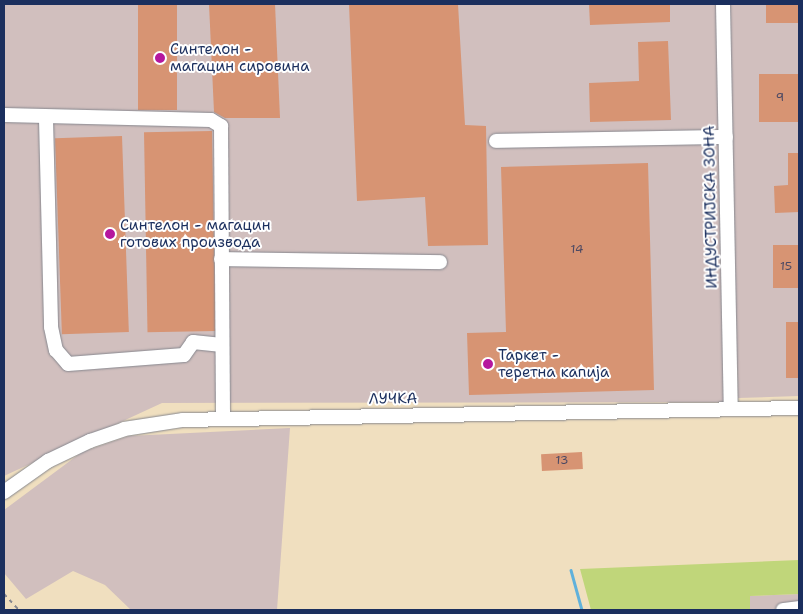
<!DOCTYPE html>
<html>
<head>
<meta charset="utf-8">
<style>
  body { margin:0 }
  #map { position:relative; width:803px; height:614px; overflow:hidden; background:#f0dfbf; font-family:"Shantell Sans",sans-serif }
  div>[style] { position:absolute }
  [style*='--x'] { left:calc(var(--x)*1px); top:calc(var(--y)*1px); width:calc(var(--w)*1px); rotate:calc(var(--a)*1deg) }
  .industrial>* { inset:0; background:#d1bfbe }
  .green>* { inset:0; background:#c0d67a }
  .stream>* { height:2.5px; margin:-1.25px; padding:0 1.25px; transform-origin:1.25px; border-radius:1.25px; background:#60b1db }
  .building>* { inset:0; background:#d79473; transform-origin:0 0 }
  .path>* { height:2px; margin-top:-1px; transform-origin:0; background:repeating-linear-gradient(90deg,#86878e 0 4px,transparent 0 8px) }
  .roads { filter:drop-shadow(0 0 1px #86878e) drop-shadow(0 0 1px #86878e) }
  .minor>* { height:14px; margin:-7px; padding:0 7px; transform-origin:7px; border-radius:7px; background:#fff }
  .dots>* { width:14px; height:14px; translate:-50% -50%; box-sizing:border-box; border:2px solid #fff; border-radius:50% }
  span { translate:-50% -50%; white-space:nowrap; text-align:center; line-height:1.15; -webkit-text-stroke:4px #fff; paint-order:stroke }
  .number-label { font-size:12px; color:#4a4863 }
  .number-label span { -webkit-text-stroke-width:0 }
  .poi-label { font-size:15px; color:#1b2f5e }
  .left { translate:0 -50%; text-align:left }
  .street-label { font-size:15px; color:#1b2f5e }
  .frame { position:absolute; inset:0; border:5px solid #1b2f5e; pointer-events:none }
</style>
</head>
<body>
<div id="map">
  <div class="industrial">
    <i style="clip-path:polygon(4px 4px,717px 4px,727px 402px,162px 403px,4px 476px)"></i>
    <i style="clip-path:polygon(728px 4px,799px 4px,799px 396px,738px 398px)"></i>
    <i style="clip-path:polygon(290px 428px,277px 610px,131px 610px,105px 585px,73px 571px,26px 599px,4px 573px,4px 510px,82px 452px,129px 436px)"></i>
    <i style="clip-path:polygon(799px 594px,799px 610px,750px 610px,749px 596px)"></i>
  </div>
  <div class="green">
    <i style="clip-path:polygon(799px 560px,799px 594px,750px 596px,750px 610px,591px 610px,580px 569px)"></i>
  </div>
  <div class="stream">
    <i style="--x:571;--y:570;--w:41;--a:74.6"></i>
  </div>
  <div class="building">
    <i style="left:138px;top:4px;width:39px;height:106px"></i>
    <i style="clip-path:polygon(209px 4px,275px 4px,280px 118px,225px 118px,214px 112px)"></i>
    <i style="clip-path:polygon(349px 4px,458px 4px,465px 125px,486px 126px,488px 245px,428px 246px,425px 197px,357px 201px)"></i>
    <i style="clip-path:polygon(589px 4px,670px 4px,670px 22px,590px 25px)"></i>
    <i style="left:766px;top:4px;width:33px;height:19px"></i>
    <i style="clip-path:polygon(668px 41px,671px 120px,590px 122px,589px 83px,639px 81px,638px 42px)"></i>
    <i style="left:799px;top:74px;width:48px;height:40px;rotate:90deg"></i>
    <i style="left:212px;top:131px;width:200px;height:68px;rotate:89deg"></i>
    <i style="left:122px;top:136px;width:196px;height:67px;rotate:88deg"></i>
    <i style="clip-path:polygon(788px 153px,799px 153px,799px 212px,775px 213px,774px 186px,788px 185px)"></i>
    <i style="clip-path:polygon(648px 163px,654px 390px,469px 395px,467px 333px,506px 332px,501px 167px)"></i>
    <i style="left:799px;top:245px;width:43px;height:26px;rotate:90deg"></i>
    <i style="left:786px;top:322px;width:13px;height:56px"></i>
    <i style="left:582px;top:452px;width:17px;height:41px;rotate:87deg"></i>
  </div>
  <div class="path">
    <i style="--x:4;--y:594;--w:22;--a:47"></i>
  </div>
  <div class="roads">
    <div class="minor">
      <i style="--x:723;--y:4;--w:405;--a:88.9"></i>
      <i style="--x:4;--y:115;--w:207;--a:1.4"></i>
      <i style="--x:211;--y:120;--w:12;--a:31"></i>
      <i style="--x:221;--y:126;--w:291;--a:89.6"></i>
      <i style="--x:46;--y:119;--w:208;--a:88.6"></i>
      <i style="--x:51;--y:327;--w:24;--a:78"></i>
      <i style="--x:56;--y:350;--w:18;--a:49"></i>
      <i style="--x:68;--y:364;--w:116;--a:-4.4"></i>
      <i style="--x:184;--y:355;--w:16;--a:-55"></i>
      <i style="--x:193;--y:342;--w:29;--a:6"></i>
      <i style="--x:496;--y:141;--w:230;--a:-1"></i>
      <i style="--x:221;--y:259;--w:219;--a:0.8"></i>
      <i style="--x:4;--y:492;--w:54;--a:-35.2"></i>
      <i style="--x:48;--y:461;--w:47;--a:-25.5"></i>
      <i style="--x:90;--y:441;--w:36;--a:-19"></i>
      <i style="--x:124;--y:429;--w:60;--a:-8.7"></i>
      <i style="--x:183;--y:420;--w:616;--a:-1.12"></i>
      <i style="--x:783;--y:610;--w:16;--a:-7"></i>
    </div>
  </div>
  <div class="dots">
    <i style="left:160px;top:58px;background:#b5179e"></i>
    <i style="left:110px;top:234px;background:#b5179e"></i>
    <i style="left:488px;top:364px;background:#b5179e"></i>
  </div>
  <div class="number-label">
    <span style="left:780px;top:98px">9</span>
    <span style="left:577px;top:250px">14</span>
    <span style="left:786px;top:267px">15</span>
    <span style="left:562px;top:461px">13</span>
  </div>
  <div class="poi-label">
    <span class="left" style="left:170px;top:58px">Синтелон -<br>магацин сировина</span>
    <span class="left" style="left:120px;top:234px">Синтелон - магацин<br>готових производа</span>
    <span class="left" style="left:498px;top:364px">Таркет -<br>теретна капија</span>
  </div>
  <div class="street-label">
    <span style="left:711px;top:207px;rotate:-91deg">ИНДУСТРИЈСКА ЗОНА</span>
    <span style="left:393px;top:399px;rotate:-1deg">ЛУЧКА</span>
  </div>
  <div class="frame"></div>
</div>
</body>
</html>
